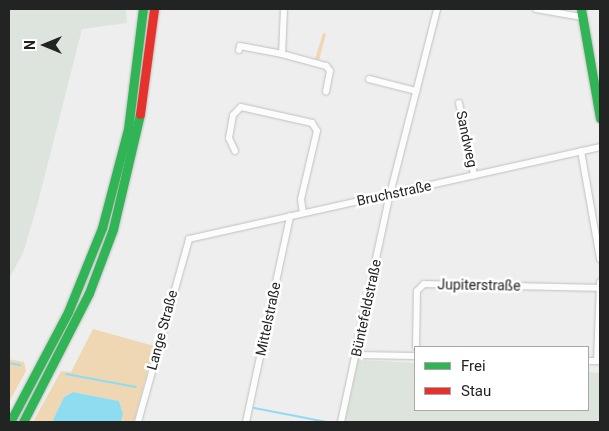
<!DOCTYPE html>
<html>
<head>
<meta charset="utf-8">
<style>
  body { margin:0 }
  #map { position:relative; width:609px; height:431px; overflow:hidden; background:#edeeed; font-family:Roboto,sans-serif }
  div>[style] { position:absolute }
  [style*='--x'] { left:calc(var(--x)*1px); top:calc(var(--y)*1px); width:calc(var(--w)*1px); rotate:calc(var(--a)*1deg) }
  .built>* { inset:0; background:#dde3dd }
  .green>* { inset:0; background:#efd7b4 }
  .water>* { inset:0; background:#8edcf0 }
  .stream>* { height:2px; margin:-1px; padding:0 1px; transform-origin:1px; border-radius:1px; background:#8edcf0 }
  .roads { filter:drop-shadow(0 0 1px #bfc0bf) drop-shadow(0 0 1px #bfc0bf) }
  .street>* { height:6px; margin:-3px; padding:0 3px; transform-origin:3px; border-radius:3px; background:#fcfcfc }
  .fast>* { height:9px; margin:-4.5px; padding:0 4.5px; transform-origin:4.5px; border-radius:4.5px; background:#30b455 }
  .jam>* { height:9px; margin:-4.5px; padding:0 4.5px; transform-origin:4.5px; border-radius:4.5px; background:#e5322d }
  span { translate:-50% -50%; white-space:nowrap; text-align:center; line-height:1.15; -webkit-text-stroke:5px #fff; paint-order:stroke }
  .street-label { font-size:14px; color:#222423 }
  .frame { position:absolute; inset:0; border:10px solid #222423; pointer-events:none }
  .legend { position:absolute; left:414px; top:346px; width:175px; height:65px; box-sizing:border-box; background:#fff; border:1px solid #a7a7a7; margin:0; padding:6px 9px; list-style:none; font-size:15px; color:#222423 }
  .legend li { display:flex; align-items:center; gap:10px; height:25px }
  .legend b { width:25px; border:1px solid #a7a7a7 }
  .north { position:absolute; left:20px; top:20px; width:50px; height:50px; -webkit-text-stroke:4px #fff; paint-order:stroke; rotate:270deg; font-size:14px; font-weight:700; line-height:20px; text-align:center; color:#222423 }
  .north::after { content:''; display:block; margin:auto; width:18px; height:22px; background:#222423; clip-path:polygon(50% 0,100% 100%,50% 72%,0 100%) }
</style>
</head>
<body>
<div id="map">
  <div class="built">
    <i style="clip-path:polygon(9px 9px,126px 9px,127px 23px,82px 29px,37px 206px,23px 253px,9px 279px)"></i>
    <i style="clip-path:polygon(358px 360px,415px 363px,415px 410px,588px 410px,588px 372px,600px 373px,600px 422px,345px 422px)"></i>
  </div>
  <div class="green">
    <i style="clip-path:polygon(323px 33px,326px 34px,319px 60px,315px 59px)"></i>
    <i style="clip-path:polygon(93px 329px,154px 346px,134px 422px,121px 422px,123px 414px,119px 401px,73px 392px,64px 397px,52px 422px,33px 422px,61px 371px,71px 372px)"></i>
    <i style="clip-path:polygon(9px 359px,24px 362px,26px 371px,9px 402px)"></i>
  </div>
  <div class="water">
    <i style="clip-path:polygon(73px 392px,119px 401px,123px 414px,121px 422px,52px 422px,64px 397px)"></i>
  </div>
  <div class="stream">
    <i style="--x:9;--y:363;--w:11;--a:10"></i>
    <i style="--x:66;--y:374;--w:71;--a:10.5"></i>
    <i style="--x:254;--y:408;--w:74;--a:10.9"></i>
  </div>
  <div class="roads">
    <div class="street">
      <i style="--x:284;--y:9;--w:45;--a:92.5"></i>
      <i style="--x:282;--y:54;--w:46;--a:15.3"></i>
      <i style="--x:326;--y:66;--w:6;--a:51"></i>
      <i style="--x:330;--y:71;--w:21;--a:101"></i>
      <i style="--x:536;--y:9;--w:47;--a:9.9"></i>
      <i style="--x:239;--y:50;--w:4;--a:-76"></i>
      <i style="--x:240;--y:46;--w:43;--a:10.8"></i>
      <i style="--x:369;--y:79;--w:49;--a:14.3"></i>
      <i style="--x:459;--y:103;--w:74;--a:78.2"></i>
      <i style="--x:235;--y:151;--w:14;--a:-115"></i>
      <i style="--x:229;--y:138;--w:23;--a:-80"></i>
      <i style="--x:233;--y:115;--w:11;--a:-45"></i>
      <i style="--x:241;--y:107;--w:73;--a:12.7"></i>
      <i style="--x:312;--y:123;--w:9;--a:58"></i>
      <i style="--x:317;--y:131;--w:70;--a:103.2"></i>
      <i style="--x:301;--y:199;--w:14;--a:82"></i>
      <i style="--x:581;--y:151;--w:110;--a:80"></i>
      <i style="--x:416;--y:347;--w:56;--a:-89"></i>
      <i style="--x:417;--y:291;--w:10;--a:-45"></i>
      <i style="--x:424;--y:284;--w:176;--a:1.3"></i>
      <i style="--x:356;--y:355;--w:59;--a:1"></i>
      <i style="--x:588;--y:361;--w:12;--a:0"></i>
      <i style="--x:597;--y:361;--w:79;--a:-87.8"></i>
      <i style="--x:138;--y:422;--w:190;--a:-74.4"></i>
      <i style="--x:189;--y:239;--w:421;--a:-12.6"></i>
      <i style="--x:246;--y:422;--w:211;--a:-77.9"></i>
      <i style="--x:341;--y:422;--w:233;--a:-77.9"></i>
      <i style="--x:390;--y:194;--w:191;--a:-75.7"></i>
    </div>
    <div class="fast">
      <i style="--x:581;--y:9;--w:111;--a:80.1"></i>
      <i style="--x:10;--y:422;--w:124;--a:-62.2"></i>
      <i style="--x:68;--y:312;--w:91;--a:-68"></i>
      <i style="--x:102;--y:228;--w:102;--a:-75.3"></i>
      <i style="--x:128;--y:129;--w:121;--a:-82.9"></i>
      <i style="--x:23;--y:422;--w:145;--a:-62.9"></i>
      <i style="--x:89;--y:293;--w:68;--a:-69.4"></i>
      <i style="--x:113;--y:229;--w:118;--a:-76.8"></i>
    </div>
    <div class="jam">
      <i style="--x:140;--y:114;--w:106;--a:-82.4"></i>
    </div>
  </div>
  <div class="street-label">
    <span style="left:467px;top:139px;rotate:78deg">Sandweg</span>
    <span style="left:394px;top:193px;rotate:-12deg">Bruchstraße</span>
    <span style="left:479px;top:285px;rotate:1deg">Jupiterstraße</span>
    <span style="left:366px;top:308px;rotate:-78deg">Büntefeldstraße</span>
    <span style="left:268px;top:319px;rotate:-78deg">Mittelstraße</span>
    <span style="left:162px;top:330px;rotate:-75deg">Lange Straße</span>
  </div>
  <div class="frame"></div>
  <ul class="legend">
  <li><b style="height:6px;background:#30b455"></b>Frei</li>
  <li><b style="height:6px;background:#e5322d"></b>Stau</li>
  </ul>
  <div class="north">N</div>
</div>
</body>
</html>
